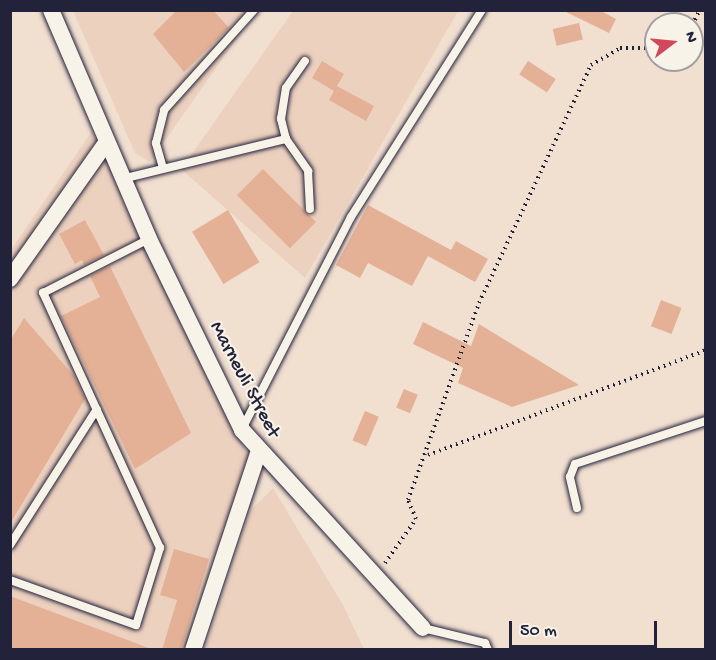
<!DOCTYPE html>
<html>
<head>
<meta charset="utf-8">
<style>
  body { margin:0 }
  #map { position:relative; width:716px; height:660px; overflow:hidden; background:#f1dfd0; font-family:"Gochi Hand",sans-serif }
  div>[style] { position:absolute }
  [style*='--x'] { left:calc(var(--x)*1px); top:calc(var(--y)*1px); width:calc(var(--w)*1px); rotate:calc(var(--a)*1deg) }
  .built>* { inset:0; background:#edd1bf }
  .building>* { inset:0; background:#e4b197; transform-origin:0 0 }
  .path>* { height:4px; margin-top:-2px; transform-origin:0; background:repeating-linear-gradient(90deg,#22223b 0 1.5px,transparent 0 6px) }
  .roads { filter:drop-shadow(0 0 2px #22223b) drop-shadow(0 0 2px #22223b) }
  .service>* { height:8px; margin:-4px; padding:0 4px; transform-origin:4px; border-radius:4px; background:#f7f3e8 }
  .minor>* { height:16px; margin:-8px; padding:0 8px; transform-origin:8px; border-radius:8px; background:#f7f3e8 }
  span { translate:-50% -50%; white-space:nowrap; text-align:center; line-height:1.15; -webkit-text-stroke:4.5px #f7f3e8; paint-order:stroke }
  .street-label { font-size:20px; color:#22223b }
  .frame { position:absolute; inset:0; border:12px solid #22223b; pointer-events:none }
  .north { position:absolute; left:644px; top:12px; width:60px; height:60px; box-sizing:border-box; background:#f7f3e8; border:2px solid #a29fa3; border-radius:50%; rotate:74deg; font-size:16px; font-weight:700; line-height:24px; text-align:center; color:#22223b }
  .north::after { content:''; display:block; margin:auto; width:21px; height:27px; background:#d1495b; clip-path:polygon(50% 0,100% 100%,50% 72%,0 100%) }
  .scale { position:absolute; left:509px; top:621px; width:148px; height:27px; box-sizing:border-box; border:3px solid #22223b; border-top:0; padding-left:8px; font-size:18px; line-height:21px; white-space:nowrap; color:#22223b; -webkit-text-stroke:4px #f7f3e8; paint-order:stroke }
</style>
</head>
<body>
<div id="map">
  <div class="built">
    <i style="clip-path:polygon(73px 11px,256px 11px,150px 162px,135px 153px)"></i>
    <i style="clip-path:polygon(293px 11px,458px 11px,305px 278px,181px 169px)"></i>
    <i style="clip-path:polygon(92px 131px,248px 456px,185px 649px,11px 650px,11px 250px)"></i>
    <i style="clip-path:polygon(273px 488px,343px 605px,364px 649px,205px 649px,250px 511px)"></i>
  </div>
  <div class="building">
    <i style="clip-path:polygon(177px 10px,213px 10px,229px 28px,184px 72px,153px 34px)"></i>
    <i style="clip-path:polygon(562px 10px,599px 10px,616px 19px,609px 33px)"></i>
    <i style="left:579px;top:23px;width:17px;height:27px;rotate:77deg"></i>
    <i style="clip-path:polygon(322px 61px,344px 74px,337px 86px,374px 106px,366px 121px,329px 100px,334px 91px,312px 78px)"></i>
    <i style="left:528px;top:61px;width:33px;height:16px;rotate:33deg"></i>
    <i style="left:263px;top:169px;width:75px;height:37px;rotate:45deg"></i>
    <i style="clip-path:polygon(368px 205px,451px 250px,456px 241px,488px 259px,475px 282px,428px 256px,412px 286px,368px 263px,360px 278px,336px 265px)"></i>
    <i style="left:228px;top:210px;width:61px;height:42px;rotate:59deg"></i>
    <i style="clip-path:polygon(85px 220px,104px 255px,84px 265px,82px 260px,75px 264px,59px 234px)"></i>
    <i style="clip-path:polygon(110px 266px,191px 433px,135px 469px,61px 316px,100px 297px,90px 276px)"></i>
    <i style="left:661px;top:300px;width:22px;height:28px;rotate:21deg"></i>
    <i style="clip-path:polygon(24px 318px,74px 376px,85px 399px,10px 524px,10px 341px)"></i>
    <i style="clip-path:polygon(423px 322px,471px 346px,479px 324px,579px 385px,512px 407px,458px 383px,463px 368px,413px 344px)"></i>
    <i style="left:404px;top:389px;width:15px;height:20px;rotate:23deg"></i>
    <i style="left:365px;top:411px;width:15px;height:32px;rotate:23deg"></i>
    <i style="clip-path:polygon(174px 549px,209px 559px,181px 650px,162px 650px,177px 600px,160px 595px)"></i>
    <i style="clip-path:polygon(10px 596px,149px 648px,149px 650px,10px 650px)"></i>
  </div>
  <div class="path">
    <i style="--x:692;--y:25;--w:17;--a:-62"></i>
    <i style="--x:428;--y:455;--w:297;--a:-20.7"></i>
    <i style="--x:385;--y:563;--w:54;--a:-54.8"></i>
    <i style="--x:416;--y:519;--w:21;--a:-113"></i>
    <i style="--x:408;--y:500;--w:209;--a:-70.2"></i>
    <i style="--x:479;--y:303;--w:263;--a:-64.8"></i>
    <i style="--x:591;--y:65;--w:34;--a:-30"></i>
    <i style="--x:620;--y:48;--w:36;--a:0"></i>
  </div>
  <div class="roads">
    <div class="service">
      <i style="--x:286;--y:139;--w:39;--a:55"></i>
      <i style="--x:308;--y:171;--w:38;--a:87"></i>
      <i style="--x:163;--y:168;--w:26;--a:-106"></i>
      <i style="--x:156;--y:143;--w:34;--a:-76"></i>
      <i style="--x:164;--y:110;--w:135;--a:-48"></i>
      <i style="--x:126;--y:178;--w:165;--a:-13.7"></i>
      <i style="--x:286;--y:139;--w:21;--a:-104"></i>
      <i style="--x:281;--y:119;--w:31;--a:-81"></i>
      <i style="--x:286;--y:88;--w:33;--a:-55"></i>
      <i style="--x:242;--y:429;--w:238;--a:-62.8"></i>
      <i style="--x:351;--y:217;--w:245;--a:-57.7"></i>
      <i style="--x:577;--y:508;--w:32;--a:-103"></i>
      <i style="--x:570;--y:477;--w:14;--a:-69"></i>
      <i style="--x:575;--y:464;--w:138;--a:-18.2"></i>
      <i style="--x:10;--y:545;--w:161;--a:-57.4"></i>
      <i style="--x:10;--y:580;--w:134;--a:19.7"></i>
      <i style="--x:136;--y:625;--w:81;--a:-72.7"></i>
      <i style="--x:160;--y:548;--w:281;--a:-114.6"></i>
      <i style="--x:43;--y:293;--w:119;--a:-27"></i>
      <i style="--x:423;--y:628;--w:64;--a:13.6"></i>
      <i style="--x:485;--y:643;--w:8;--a:67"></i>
    </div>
    <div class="minor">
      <i style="--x:51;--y:10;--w:249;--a:66.8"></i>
      <i style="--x:149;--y:239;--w:212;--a:64"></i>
      <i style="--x:242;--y:430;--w:268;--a:47.6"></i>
      <i style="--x:10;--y:279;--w:166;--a:-54.8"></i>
      <i style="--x:193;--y:650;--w:207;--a:-71.7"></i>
    </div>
  </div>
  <div class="street-label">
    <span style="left:244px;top:380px;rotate:62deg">Marneuli Street</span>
  </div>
  <div class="frame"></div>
  <div class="north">N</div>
  <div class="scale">50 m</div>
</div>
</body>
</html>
